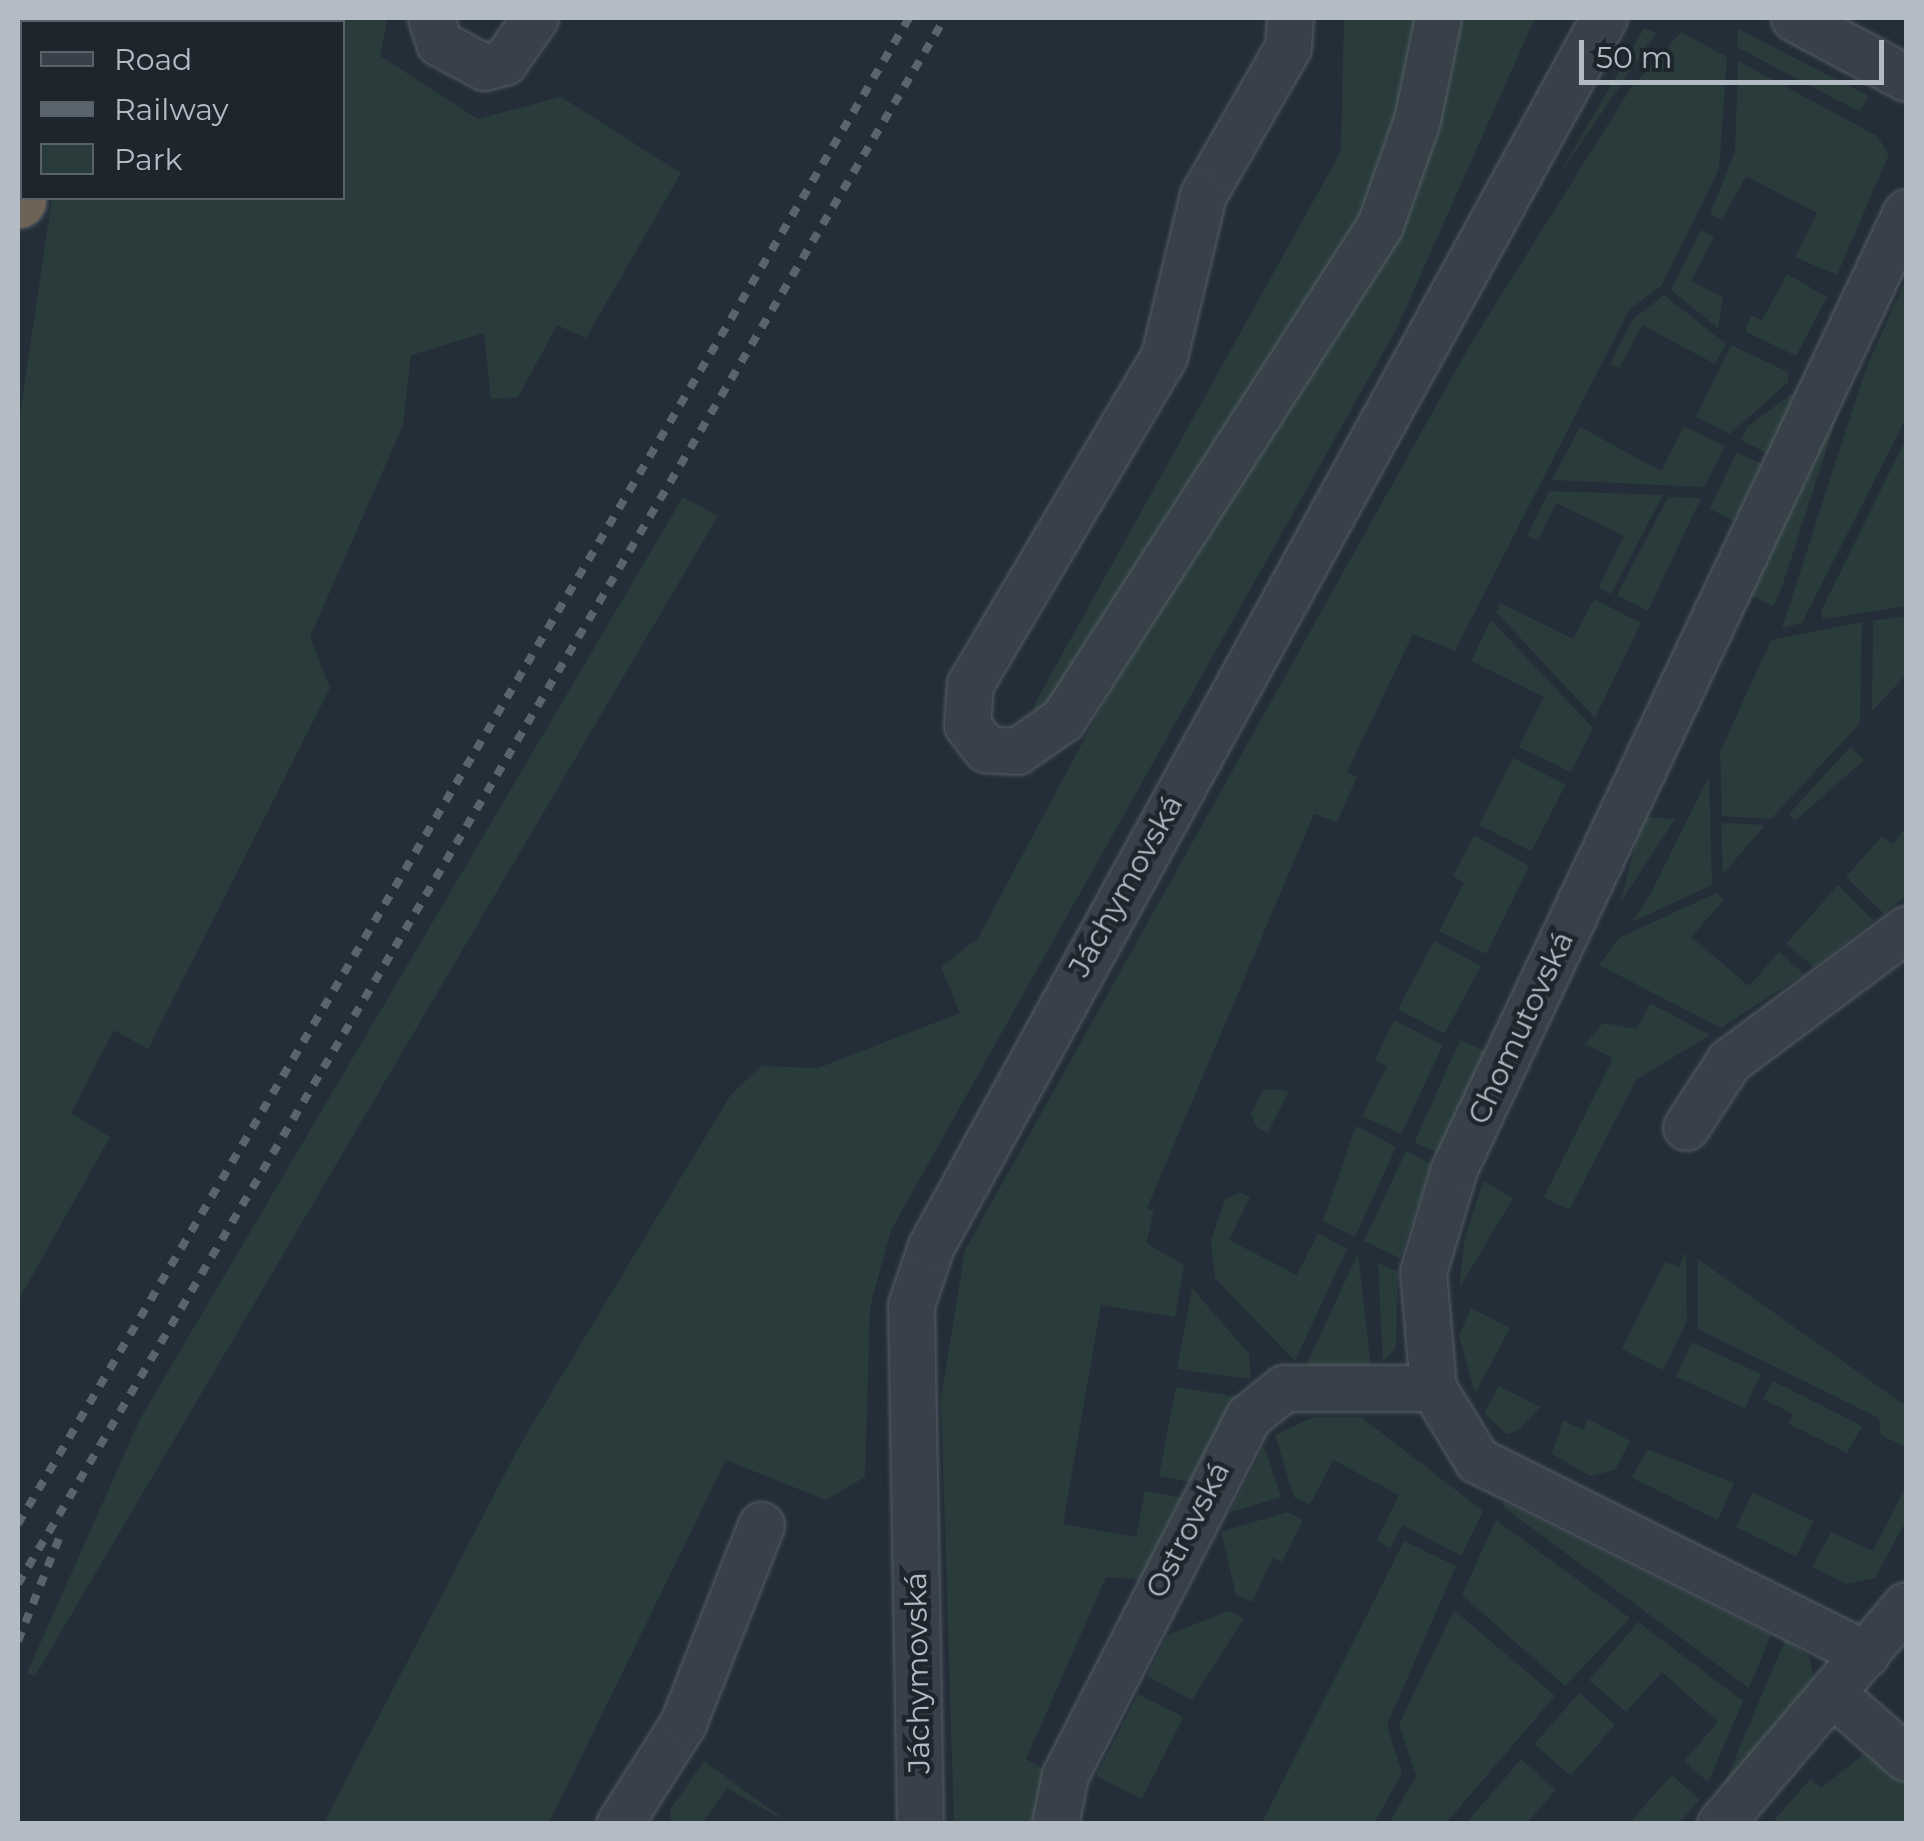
<!DOCTYPE html>
<html>
<head>
<meta charset="utf-8">
<style>
  body { margin:0 }
  #map { position:relative; width:1924px; height:1841px; overflow:hidden; background:#242e38; font-family:Montserrat,sans-serif }
  div>[style] { position:absolute }
  [style*='--x'] { left:calc(var(--x)*1px); top:calc(var(--y)*1px); width:calc(var(--w)*1px); rotate:calc(var(--a)*1deg) }
  .green>* { inset:0; background:#293c3b; transform-origin:0 0 }
  .roads { filter:drop-shadow(0 0 2px #565e66) drop-shadow(0 0 2px #565e66) }
  .minor>* { height:45px; margin:-22.5px; padding:0 22.5px; transform-origin:22.5px; border-radius:22.5px; background:#384049 }
  .highway>* { height:55px; margin:-27.5px; padding:0 27.5px; transform-origin:27.5px; border-radius:27.5px; background:#6e6356 }
  .rail>* { height:8px; margin-top:-4px; transform-origin:0; background:repeating-linear-gradient(90deg,#5a646f 0 10px,transparent 0 20px) }
  .bridges { filter:drop-shadow(0 0 2px #565e66) drop-shadow(0 0 2px #565e66) }
  .minor-bridge>* { height:45px; margin:-22.5px; padding:0 22.5px; transform-origin:22.5px; border-radius:22.5px; background:#384049 }
  span { translate:-50% -50%; white-space:nowrap; text-align:center; line-height:1.15; -webkit-text-stroke:9px #1d252d; paint-order:stroke }
  .street-label { font-size:30px; color:#b3bbc4 }
  .frame { position:absolute; inset:0; border:20px solid #b3bbc4; pointer-events:none }
  .legend { position:absolute; left:20px; top:20px; width:325px; height:180px; box-sizing:border-box; background:#1d252d; border:2px solid #596169; margin:0; padding:12px 18px; list-style:none; font-size:30px; color:#b3bbc4 }
  .legend li { display:flex; align-items:center; gap:20px; height:50px }
  .legend b { width:50px; border:2px solid #596169 }
  .scale { position:absolute; left:1579px; top:40px; width:305px; height:45px; box-sizing:border-box; border:5px solid #b3bbc4; border-top:0; padding-left:12px; font-size:30px; line-height:35px; white-space:nowrap; color:#b3bbc4; -webkit-text-stroke:8px #1d252d; paint-order:stroke }
</style>
</head>
<body>
<div id="map">
  <div class="green">
    <i style="clip-path:polygon(195px 18px,388px 18px,380px 56px,478px 119px,561px 97px,681px 173px,586px 338px,557px 325px,518px 397px,491px 399px,484px 333px,411px 355px,403px 425px,310px 637px,330px 688px,148px 1049px,114px 1030px,71px 1113px,110px 1137px,18px 1301px,18px 428px,52px 198px,342px 198px,342px 22px,190px 22px)"></i>
    <i style="clip-path:polygon(1344px 18px,1427px 18px,1368px 205px,1045px 715px,1033px 707px,1341px 151px)"></i>
    <i style="clip-path:polygon(1459px 18px,1535px 18px,1398px 326px,891px 1230px,870px 1307px,865px 1477px,826px 1500px,726px 1460px,549px 1823px,323px 1824px,520px 1445px,730px 1096px,761px 1066px,818px 1068px,960px 1013px,941px 967px,978px 938px,1156px 605px,1378px 263px)"></i>
    <i style="clip-path:polygon(1644px 28px,1656px 33px,1558px 177px)"></i>
    <i style="clip-path:polygon(1738px 29px,1869px 96px,1860px 112px,1737px 47px)"></i>
    <i style="clip-path:polygon(1681px 32px,1727px 57px,1719px 169px,1662px 285px,1629px 310px,1455px 651px,1413px 634px,1347px 772px,1357px 777px,1337px 822px,1314px 814px,1147px 1208px,1154px 1211px,1146px 1243px,1184px 1265px,1175px 1317px,1101px 1305px,1063px 1524px,1136px 1537px,1145px 1491px,1196px 1500px,1144px 1580px,1106px 1577px,1026px 1759px,1050px 1773px,1035px 1823px,954px 1824px,941px 1398px,965px 1250px,1470px 345px,1629px 91px)"></i>
    <i style="clip-path:polygon(1738px 61px,1877px 136px,1889px 154px,1837px 275px,1795px 257px,1817px 213px,1746px 176px,1722px 220px,1710px 214px,1735px 152px)"></i>
    <i style="clip-path:polygon(1701px 230px,1714px 237px,1691px 281px,1723px 297px,1718px 328px,1671px 290px)"></i>
    <i style="clip-path:polygon(1787px 274px,1827px 297px,1796px 356px,1745px 331px,1751px 315px,1762px 320px)"></i>
    <i style="clip-path:polygon(1906px 279px,1906px 418px,1802px 623px,1782px 628px,1866px 368px)"></i>
    <i style="clip-path:polygon(1664px 295px,1726px 344px,1715px 364px,1642px 325px,1620px 368px,1610px 364px,1633px 319px)"></i>
    <i style="clip-path:polygon(1731px 345px,1788px 372px,1788px 382px,1730px 434px,1696px 417px)"></i>
    <i style="clip-path:polygon(1854px 364px,1781px 590px,1773px 606px,1746px 593px)"></i>
    <i style="clip-path:polygon(1798px 389px,1768px 454px,1741px 440px,1747px 427px)"></i>
    <i style="clip-path:polygon(1684px 426px,1725px 446px,1704px 487px,1552px 480px,1580px 427px,1661px 471px)"></i>
    <i style="clip-path:polygon(1906px 439px,1906px 606px,1823px 619px,1821px 611px)"></i>
    <i style="left:1737px;top:452px;width:28px;height:63px;rotate:26deg"></i>
    <i style="clip-path:polygon(1549px 491px,1663px 495px,1611px 594px,1599px 587px,1624px 536px,1556px 503px,1538px 540px,1527px 536px)"></i>
    <i style="clip-path:polygon(683px 497px,718px 516px,35px 1676px,27px 1673px,140px 1419px)"></i>
    <i style="clip-path:polygon(1668px 497px,1701px 498px,1648px 611px,1617px 595px)"></i>
    <i style="clip-path:polygon(1594px 599px,1641px 623px,1595px 718px,1496px 612px,1500px 603px,1573px 639px)"></i>
    <i style="clip-path:polygon(1906px 616px,1906px 675px,1872px 711px,1873px 621px)"></i>
    <i style="clip-path:polygon(1491px 620px,1593px 728px,1571px 772px,1519px 747px,1544px 697px,1471px 661px)"></i>
    <i style="clip-path:polygon(1862px 622px,1860px 723px,1771px 819px,1722px 816px,1720px 752px,1771px 640px)"></i>
    <i style="clip-path:polygon(1850px 747px,1864px 760px,1795px 821px,1789px 814px)"></i>
    <i style="left:1513px;top:758px;width:59px;height:75px;rotate:27deg"></i>
    <i style="clip-path:polygon(1709px 776px,1712px 885px,1632px 922px,1650px 895px)"></i>
    <i style="clip-path:polygon(1643px 817px,1675px 819px,1620px 903px)"></i>
    <i style="clip-path:polygon(1721px 823px,1765px 825px,1723px 874px)"></i>
    <i style="clip-path:polygon(1906px 827px,1906px 896px,1884px 914px,1846px 877px,1882px 836px,1892px 845px)"></i>
    <i style="clip-path:polygon(1474px 835px,1529px 866px,1486px 954px,1439px 931px,1464px 883px,1453px 876px)"></i>
    <i style="clip-path:polygon(1838px 885px,1874px 921px,1814px 967px,1786px 944px)"></i>
    <i style="clip-path:polygon(1716px 893px,1724px 900px,1691px 937px,1749px 986px,1779px 952px,1804px 974px,1721px 1028px,1599px 965px,1619px 938px)"></i>
    <i style="left:1434px;top:941px;width:53px;height:77px;rotate:28deg"></i>
    <i style="clip-path:polygon(1650px 1003px,1710px 1035px,1636px 1080px,1569px 1210px,1544px 1197px,1613px 1058px,1585px 1044px,1603px 1023px,1637px 1029px)"></i>
    <i style="clip-path:polygon(1394px 1020px,1443px 1045px,1401px 1134px,1362px 1116px,1387px 1066px,1375px 1060px)"></i>
    <i style="left:1460px;top:1040px;width:30px;height:112px;rotate:24deg"></i>
    <i style="clip-path:polygon(1264px 1089px,1289px 1091px,1268px 1132px,1279px 1140px,1256px 1126px,1251px 1114px)"></i>
    <i style="clip-path:polygon(1356px 1126px,1396px 1147px,1355px 1237px,1323px 1221px)"></i>
    <i style="clip-path:polygon(1406px 1151px,1432px 1164px,1400px 1258px,1364px 1241px)"></i>
    <i style="clip-path:polygon(1483px 1181px,1513px 1198px,1459px 1289px,1465px 1237px)"></i>
    <i style="clip-path:polygon(1240px 1193px,1250px 1197px,1229px 1240px,1297px 1275px,1318px 1233px,1347px 1249px,1295px 1361px,1215px 1278px,1211px 1240px,1226px 1198px)"></i>
    <i style="clip-path:polygon(1686px 1251px,1687px 1321px,1663px 1370px,1622px 1349px,1665px 1262px,1679px 1267px)"></i>
    <i style="clip-path:polygon(1358px 1253px,1371px 1368px,1305px 1368px)"></i>
    <i style="clip-path:polygon(1698px 1259px,1906px 1406px,1906px 1447px,1881px 1435px,1879px 1418px,1698px 1329px)"></i>
    <i style="clip-path:polygon(1378px 1263px,1398px 1272px,1396px 1347px,1383px 1362px)"></i>
    <i style="clip-path:polygon(1192px 1288px,1249px 1354px,1251px 1379px,1177px 1369px)"></i>
    <i style="clip-path:polygon(1471px 1308px,1510px 1328px,1475px 1394px,1459px 1336px)"></i>
    <i style="left:1692px;top:1342px;width:76px;height:38px;rotate:25deg"></i>
    <i style="clip-path:polygon(1773px 1381px,1862px 1426px,1847px 1453px,1789px 1424px,1793px 1414px,1763px 1399px)"></i>
    <i style="clip-path:polygon(1499px 1386px,1540px 1407px,1518px 1431px,1507px 1434px,1484px 1413px)"></i>
    <i style="clip-path:polygon(1176px 1387px,1246px 1398px,1202px 1484px,1159px 1476px)"></i>
    <i style="clip-path:polygon(1314px 1417px,1361px 1417px,1483px 1511px,1461px 1556px,1402px 1525px,1390px 1549px,1377px 1540px,1399px 1495px,1333px 1460px,1310px 1505px,1294px 1497px,1275px 1435px)"></i>
    <i style="clip-path:polygon(1588px 1419px,1630px 1441px,1615px 1470px,1590px 1476px,1552px 1454px,1563px 1420px,1583px 1430px)"></i>
    <i style="clip-path:polygon(1264px 1446px,1281px 1497px,1229px 1513px)"></i>
    <i style="clip-path:polygon(1647px 1449px,1734px 1483px,1718px 1520px,1632px 1478px)"></i>
    <i style="clip-path:polygon(1906px 1486px,1906px 1521px,1875px 1578px,1846px 1584px,1812px 1567px,1831px 1532px,1873px 1551px)"></i>
    <i style="left:1753px;top:1492px;width:67px;height:39px;rotate:26deg"></i>
    <i style="clip-path:polygon(1504px 1502px,1771px 1635px,1749px 1688px,1503px 1507px)"></i>
    <i style="clip-path:polygon(1287px 1512px,1303px 1520px,1282px 1562px,1273px 1558px,1252px 1602px,1236px 1595px,1221px 1532px)"></i>
    <i style="clip-path:polygon(1496px 1520px,1630px 1618px,1565px 1686px,1462px 1595px)"></i>
    <i style="clip-path:polygon(1404px 1541px,1456px 1566px,1387px 1725px,1402px 1773px,1374px 1823px,1262px 1823px)"></i>
    <i style="clip-path:polygon(1454px 1610px,1555px 1696px,1446px 1823px,1389px 1823px,1416px 1776px,1399px 1724px)"></i>
    <i style="clip-path:polygon(1229px 1611px,1244px 1618px,1192px 1700px,1147px 1676px,1167px 1635px)"></i>
    <i style="clip-path:polygon(1638px 1622px,1743px 1701px,1708px 1782px,1684px 1761px,1718px 1722px,1662px 1672px,1626px 1712px,1589px 1680px)"></i>
    <i style="clip-path:polygon(1785px 1640px,1809px 1656px,1814px 1680px,1720px 1794px)"></i>
    <i style="left:1579px;top:1693px;width:48px;height:68px;rotate:41deg"></i>
    <i style="left:1138px;top:1694px;width:51px;height:92px;rotate:27deg"></i>
    <i style="clip-path:polygon(1874px 1746px,1906px 1775px,1906px 1823px,1771px 1824px,1810px 1779px,1821px 1788px)"></i>
    <i style="clip-path:polygon(1521px 1759px,1556px 1790px,1527px 1823px,1466px 1823px)"></i>
    <i style="clip-path:polygon(704px 1761px,789px 1823px,727px 1788px,703px 1823px,671px 1823px,670px 1810px)"></i>
    <i style="clip-path:polygon(1672px 1775px,1700px 1800px,1679px 1823px,1629px 1823px)"></i>
  </div>
  <div class="roads">
    <div class="minor">
      <i style="--x:431;--y:18;--w:26;--a:72"></i>
      <i style="--x:439;--y:43;--w:51;--a:28.1"></i>
      <i style="--x:484;--y:67;--w:21;--a:-14"></i>
      <i style="--x:504;--y:62;--w:54;--a:-54.8"></i>
      <i style="--x:1290;--y:18;--w:29;--a:94"></i>
      <i style="--x:1288;--y:47;--w:171;--a:119.9"></i>
      <i style="--x:1203;--y:195;--w:166;--a:103.6"></i>
      <i style="--x:1164;--y:356;--w:381;--a:120.6"></i>
      <i style="--x:970;--y:684;--w:41;--a:94.2"></i>
      <i style="--x:967;--y:725;--w:31;--a:52"></i>
      <i style="--x:986;--y:749;--w:31;--a:4"></i>
      <i style="--x:1017;--y:751;--w:56;--a:-34.8"></i>
      <i style="--x:1063;--y:719;--w:587;--a:-57.31"></i>
      <i style="--x:1380;--y:225;--w:111;--a:-70.6"></i>
      <i style="--x:1417;--y:120;--w:104;--a:-78.4"></i>
      <i style="--x:1794;--y:18;--w:127;--a:28.2"></i>
      <i style="--x:109;--y:22;--w:10;--a:-24"></i>
      <i style="--x:1686;--y:1127;--w:79;--a:-56.9"></i>
      <i style="--x:1729;--y:1061;--w:221;--a:-36.7"></i>
      <i style="--x:1866;--y:1654;--w:435;--a:-153.5"></i>
      <i style="--x:1477;--y:1460;--w:84;--a:-121.4"></i>
      <i style="--x:1433;--y:1388;--w:116;--a:-94.9"></i>
      <i style="--x:1423;--y:1272;--w:108;--a:-73.2"></i>
      <i style="--x:1454;--y:1169;--w:1058;--a:-64.72"></i>
      <i style="--x:1832;--y:1693;--w:98;--a:41.3"></i>
      <i style="--x:619;--y:1824;--w:120;--a:-57.6"></i>
      <i style="--x:683;--y:1723;--w:213;--a:-68.5"></i>
      <i style="--x:920;--y:1824;--w:519;--a:-90.99"></i>
      <i style="--x:911;--y:1305;--w:62;--a:-71.3"></i>
      <i style="--x:931;--y:1246;--w:1400;--a:-61.28"></i>
      <i style="--x:1055;--y:1824;--w:50;--a:-78.5"></i>
      <i style="--x:1065;--y:1775;--w:403;--a:-62.9"></i>
      <i style="--x:1249;--y:1416;--w:45;--a:-38.7"></i>
      <i style="--x:1284;--y:1388;--w:149;--a:0"></i>
      <i style="--x:1720;--y:1824;--w:287;--a:-49.7"></i>
    </div>
    <div class="highway">
      <i style="--x:18;--y:200;--w:182;--a:-90"></i>
    </div>
  </div>
  <div class="rail">
    <i style="--x:18;--y:1524;--w:1750;--a:-59.39"></i>
    <i style="--x:18;--y:1584;--w:1820;--a:-59.38"></i>
    <i style="--x:18;--y:1641;--w:113;--a:-68.2"></i>
  </div>
  <div class="bridges">
    <div class="minor-bridge">
      <i style="--x:18;--y:28;--w:4;--a:0"></i>
    </div>
  </div>
  <div class="street-label">
    <span style="left:1126px;top:886px;rotate:-61deg">Jáchymovská</span>
    <span style="left:1521px;top:1028px;rotate:-65deg">Chomutovská</span>
    <span style="left:1188px;top:1530px;rotate:-63deg">Ostrovská</span>
    <span style="left:918px;top:1673px;rotate:-91deg">Jáchymovská</span>
  </div>
  <div class="frame"></div>
  <ul class="legend">
  <li><b style="height:12px;background:#384049"></b>Road</li>
  <li><b style="height:12px;background:#5a646f"></b>Railway</li>
  <li><b style="height:28px;background:#293c3b"></b>Park</li>
  </ul>
  <div class="scale">50 m</div>
</div>
</body>
</html>
